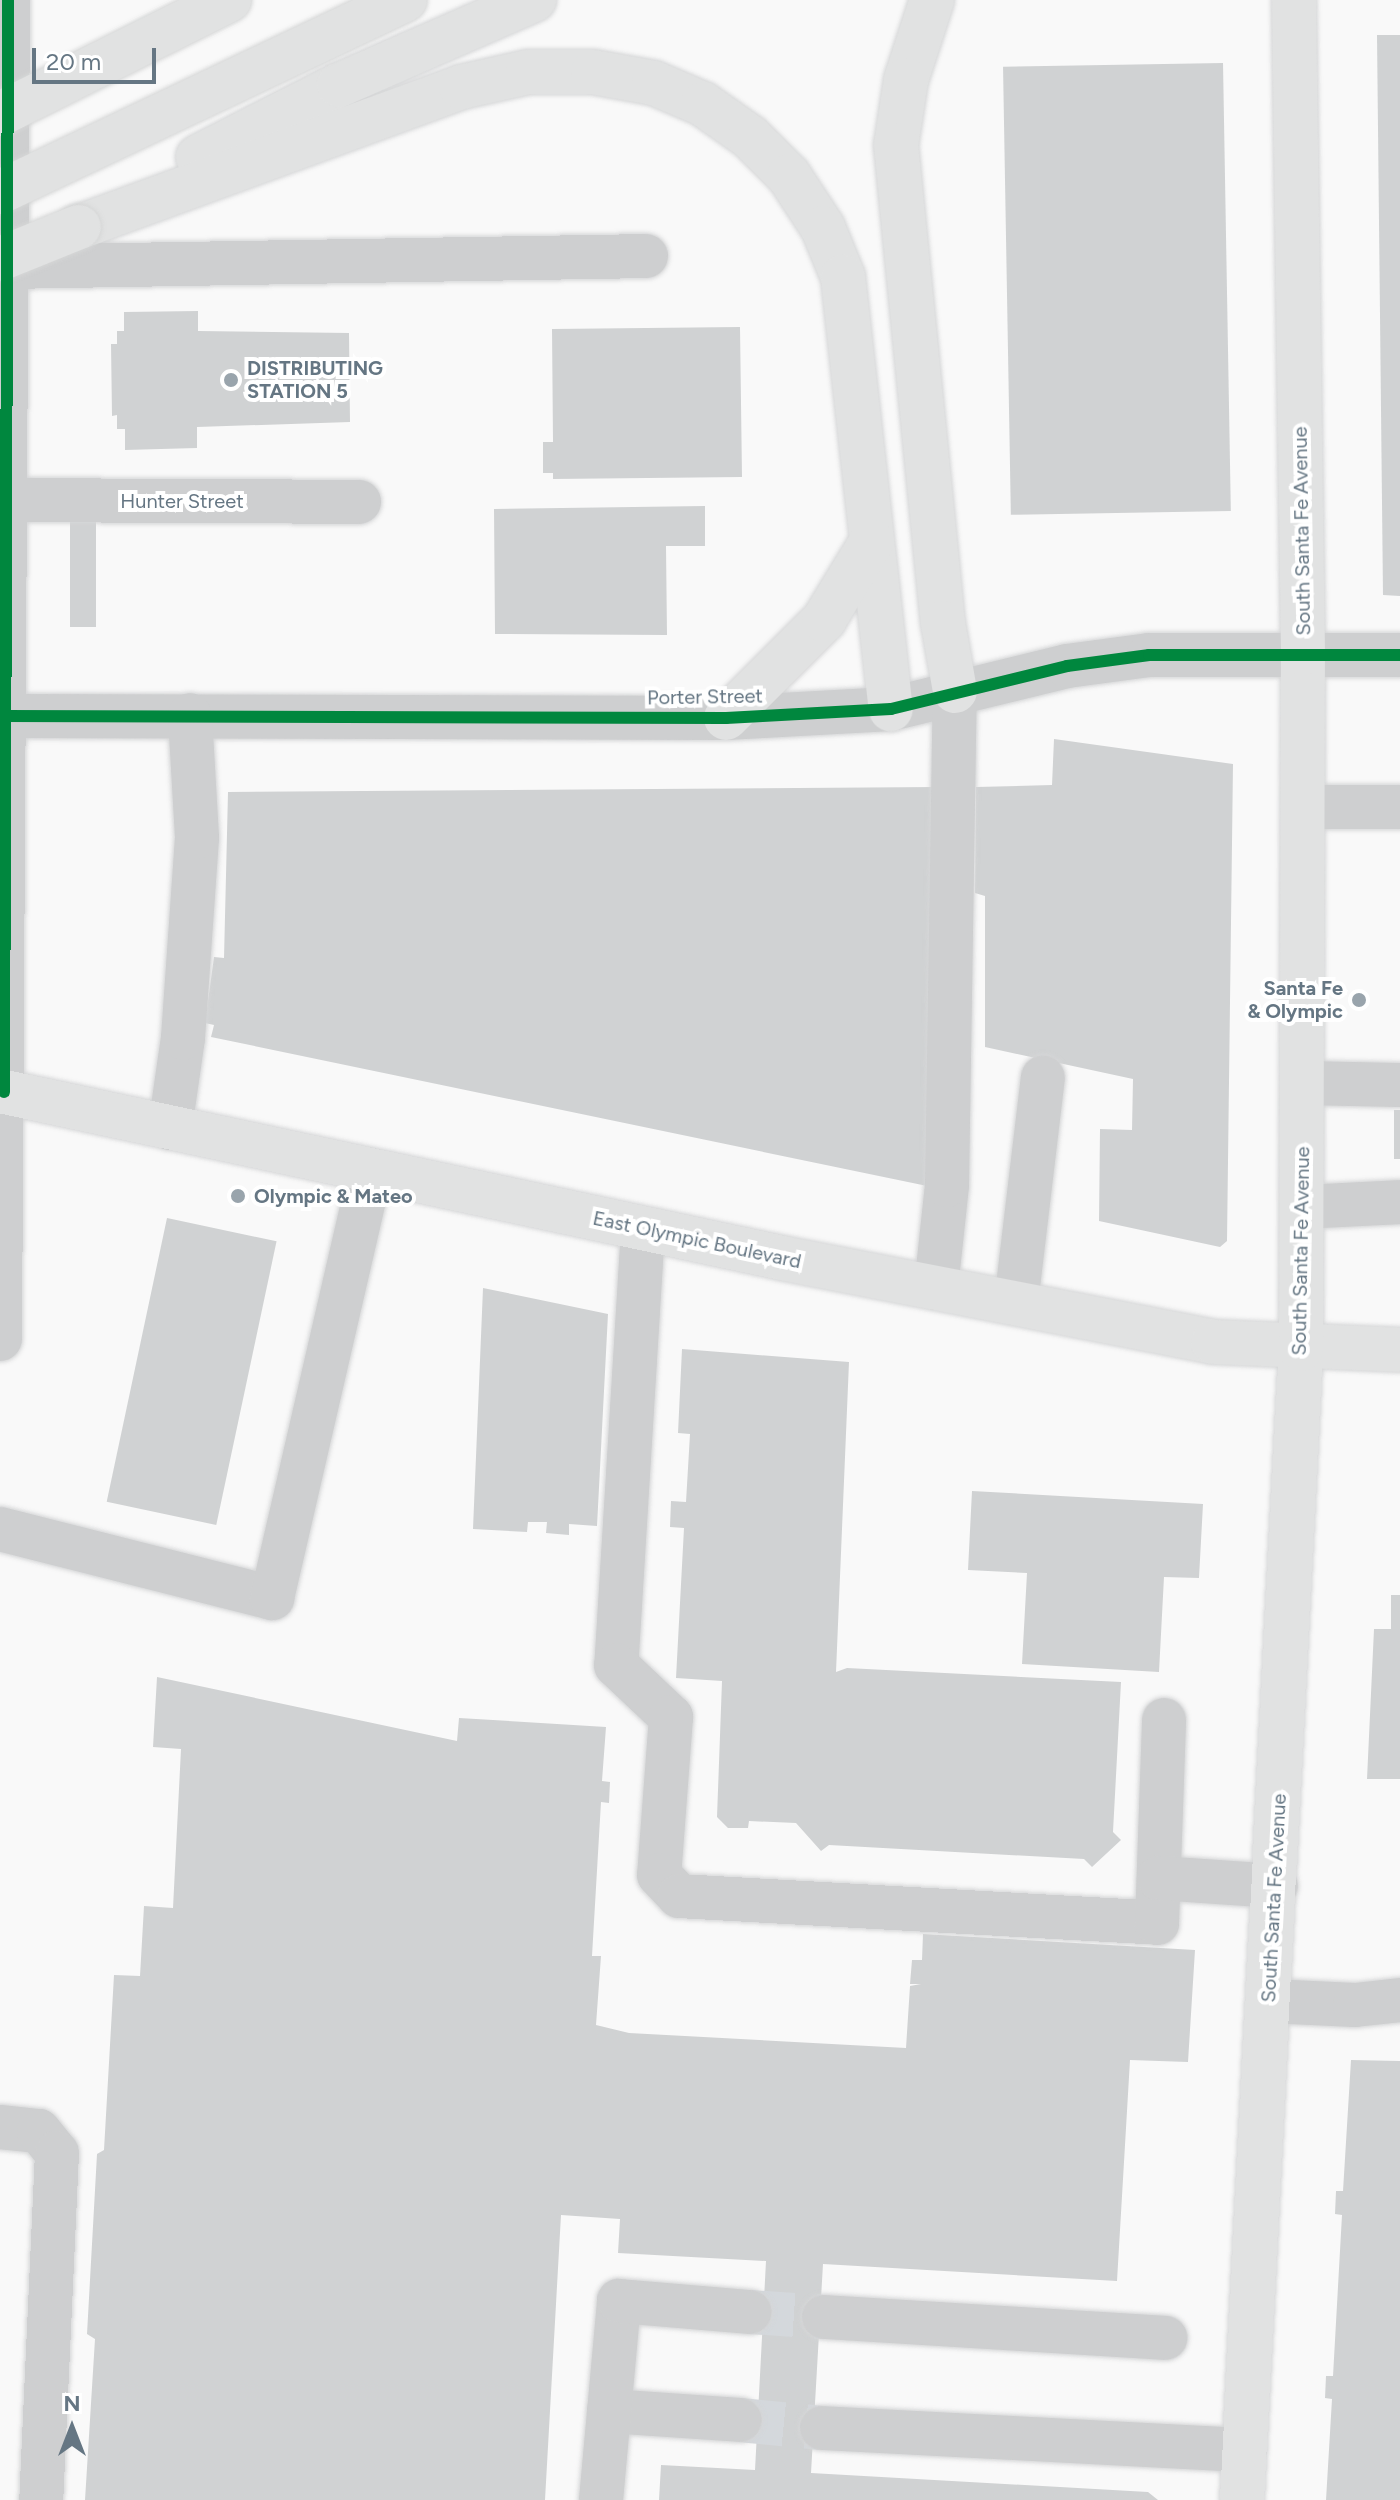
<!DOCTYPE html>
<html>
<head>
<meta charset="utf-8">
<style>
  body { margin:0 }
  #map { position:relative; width:1400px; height:2500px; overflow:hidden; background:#f9f9f9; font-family:Figtree,sans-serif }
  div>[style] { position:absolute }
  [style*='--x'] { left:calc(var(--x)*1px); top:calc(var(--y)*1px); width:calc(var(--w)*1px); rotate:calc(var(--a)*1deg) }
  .building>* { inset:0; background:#d0d2d3; transform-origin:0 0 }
  .minor-tunnel>* { height:44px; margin-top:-22px; transform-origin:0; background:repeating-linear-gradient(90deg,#d4d8dc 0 44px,transparent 0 66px) }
  .roads { filter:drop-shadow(0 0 2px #d5d6d7) drop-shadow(0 0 2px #d5d6d7) }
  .minor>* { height:44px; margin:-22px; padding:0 22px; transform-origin:22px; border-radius:22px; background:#cecfd0 }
  .major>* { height:44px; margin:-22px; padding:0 22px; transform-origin:22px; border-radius:22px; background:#e1e2e2 }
  .highway>* { height:44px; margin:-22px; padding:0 22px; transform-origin:22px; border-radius:22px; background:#e1e2e2 }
  .bridges { filter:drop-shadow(0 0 2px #d5d6d6) drop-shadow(0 0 2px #d5d6d6) }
  .highway-bridge>* { height:44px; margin:-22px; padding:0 22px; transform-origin:22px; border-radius:22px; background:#e1e2e2 }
  .cycleway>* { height:12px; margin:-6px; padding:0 6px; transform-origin:6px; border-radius:6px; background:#00873e }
  .dots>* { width:22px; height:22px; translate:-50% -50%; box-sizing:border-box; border:4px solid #fff; border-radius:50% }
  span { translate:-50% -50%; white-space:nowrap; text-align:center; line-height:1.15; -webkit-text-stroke:8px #fff; paint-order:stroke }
  .poi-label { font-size:20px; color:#657683; font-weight:700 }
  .left { translate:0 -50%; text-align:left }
  .right { translate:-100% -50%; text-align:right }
  .street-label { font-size:20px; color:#657683 }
  .north { position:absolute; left:32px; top:2388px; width:80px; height:80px; -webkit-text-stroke:6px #fff; paint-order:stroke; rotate:0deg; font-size:22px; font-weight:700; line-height:32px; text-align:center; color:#657683 }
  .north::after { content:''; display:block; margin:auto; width:28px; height:36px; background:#657683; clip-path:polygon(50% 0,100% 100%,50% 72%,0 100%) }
  .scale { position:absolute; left:32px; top:48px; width:124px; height:36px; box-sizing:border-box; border:4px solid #657683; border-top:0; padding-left:10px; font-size:24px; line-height:28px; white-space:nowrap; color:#657683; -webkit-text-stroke:6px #fff; paint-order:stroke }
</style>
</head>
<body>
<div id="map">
  <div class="building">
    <i style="clip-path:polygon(1377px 35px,1400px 35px,1400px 596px,1383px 595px)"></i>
    <i style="left:1223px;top:63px;width:448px;height:220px;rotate:89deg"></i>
    <i style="clip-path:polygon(198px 311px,198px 331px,349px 333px,350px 422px,197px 427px,197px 448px,125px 450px,125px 429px,117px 429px,117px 415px,112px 416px,111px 344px,117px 344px,117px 331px,124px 331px,124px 312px)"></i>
    <i style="clip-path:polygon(740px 327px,742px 477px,553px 479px,553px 473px,543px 473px,543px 442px,553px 442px,552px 329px)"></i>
    <i style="clip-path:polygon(705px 506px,705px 546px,666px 546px,667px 635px,495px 634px,494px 509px)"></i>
    <i style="left:70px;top:515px;width:26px;height:112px"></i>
    <i style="clip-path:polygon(1054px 739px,1233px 764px,1227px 1241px,1220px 1247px,1099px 1221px,1100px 1129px,1132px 1130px,1133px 1079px,985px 1047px,985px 896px,975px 893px,976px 787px,1052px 785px)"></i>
    <i style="clip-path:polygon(937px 787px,932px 1187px,211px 1037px,214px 1025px,205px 1023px,214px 957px,224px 958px,228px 792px)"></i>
    <i style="left:1394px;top:1110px;width:6px;height:49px"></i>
    <i style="left:167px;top:1218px;width:112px;height:290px;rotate:12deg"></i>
    <i style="clip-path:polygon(483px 1288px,608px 1314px,597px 1526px,569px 1524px,569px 1535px,546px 1533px,547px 1522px,528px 1522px,527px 1532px,473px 1529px)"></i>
    <i style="clip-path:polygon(682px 1349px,849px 1362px,836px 1672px,847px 1668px,1121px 1682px,1113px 1832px,1121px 1840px,1092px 1867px,1084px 1859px,829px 1845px,821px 1851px,796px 1823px,749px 1821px,748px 1828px,728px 1828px,717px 1817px,722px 1681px,676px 1678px,684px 1528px,670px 1527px,671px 1501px,686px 1502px,690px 1434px,678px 1433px)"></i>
    <i style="clip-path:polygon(972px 1491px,1203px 1504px,1199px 1578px,1164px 1577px,1159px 1672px,1022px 1664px,1027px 1573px,968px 1570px)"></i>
    <i style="clip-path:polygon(1391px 1595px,1400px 1595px,1400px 1779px,1367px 1779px,1374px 1629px,1391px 1629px)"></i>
    <i style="clip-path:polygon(157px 1677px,457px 1741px,459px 1718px,606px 1727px,602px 1781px,610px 1782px,609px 1803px,601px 1802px,592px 1956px,601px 1956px,596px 2025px,629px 2033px,906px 2048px,910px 1986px,921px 1984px,910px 1984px,912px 1960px,922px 1960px,923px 1934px,1195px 1950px,1188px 2062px,1130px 2060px,1117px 2281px,823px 2264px,811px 2473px,1148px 2492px,1158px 2500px,659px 2500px,661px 2465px,755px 2470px,766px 2261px,618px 2253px,620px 2219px,561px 2215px,545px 2500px,85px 2500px,95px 2339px,87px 2334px,97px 2154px,104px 2150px,114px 1975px,140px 1976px,144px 1906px,173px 1908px,181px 1749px,153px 1747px)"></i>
    <i style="clip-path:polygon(1351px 2060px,1400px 2061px,1400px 2500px,1326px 2500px,1332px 2399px,1325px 2398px,1326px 2376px,1333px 2376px,1342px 2215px,1335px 2214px,1336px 2191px,1343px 2191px)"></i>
  </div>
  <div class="minor-tunnel">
    <i style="--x:750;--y:2312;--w:74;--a:3.9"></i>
    <i style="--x:740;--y:2420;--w:82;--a:5.6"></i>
  </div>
  <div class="roads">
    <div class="minor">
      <i style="--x:6;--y:267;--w:640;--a:-0.98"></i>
      <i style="--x:4;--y:500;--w:355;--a:0.3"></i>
      <i style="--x:5;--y:716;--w:721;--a:0.16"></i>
      <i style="--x:726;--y:718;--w:165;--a:-3.1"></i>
      <i style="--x:891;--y:709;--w:181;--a:-13.7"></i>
      <i style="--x:1067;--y:666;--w:83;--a:-7.6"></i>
      <i style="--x:1149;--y:655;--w:251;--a:0"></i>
      <i style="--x:1303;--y:807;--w:97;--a:0"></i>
      <i style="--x:1303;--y:1083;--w:97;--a:1.2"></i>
      <i style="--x:170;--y:1128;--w:91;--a:-81.8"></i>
      <i style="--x:183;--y:1038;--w:201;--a:-86"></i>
      <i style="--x:197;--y:837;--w:122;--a:-93.3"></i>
      <i style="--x:1302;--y:1207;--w:98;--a:-2.9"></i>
      <i style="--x:643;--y:1229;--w:437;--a:93.5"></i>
      <i style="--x:616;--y:1665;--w:76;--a:43.4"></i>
      <i style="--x:671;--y:1717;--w:158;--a:94.3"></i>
      <i style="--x:659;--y:1875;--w:29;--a:46"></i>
      <i style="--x:679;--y:1896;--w:479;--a:3.2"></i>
      <i style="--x:1157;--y:1923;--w:203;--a:-88"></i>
      <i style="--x:936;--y:1288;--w:104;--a:-83.9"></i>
      <i style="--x:947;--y:1185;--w:494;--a:-89.1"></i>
      <i style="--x:1016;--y:1303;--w:227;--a:-83.2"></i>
      <i style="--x:0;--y:1339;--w:1339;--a:-89.66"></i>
      <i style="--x:0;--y:1529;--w:281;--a:14.2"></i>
      <i style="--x:272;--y:1598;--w:439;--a:-77"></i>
      <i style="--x:1159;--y:1878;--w:117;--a:3.9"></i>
      <i style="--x:1269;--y:2001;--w:86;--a:2.7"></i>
      <i style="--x:1355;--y:2005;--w:45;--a:-6.3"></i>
      <i style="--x:0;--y:2127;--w:39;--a:6"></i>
      <i style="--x:39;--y:2131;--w:28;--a:51"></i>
      <i style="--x:57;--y:2153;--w:347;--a:92.6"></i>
      <i style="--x:824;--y:2317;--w:342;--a:3.5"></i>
      <i style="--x:609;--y:2411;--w:131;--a:3.9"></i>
      <i style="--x:822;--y:2428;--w:423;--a:3"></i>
      <i style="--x:601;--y:2500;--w:200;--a:-84.8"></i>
      <i style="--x:619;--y:2301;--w:131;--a:4.8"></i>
    </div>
    <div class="major">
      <i style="--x:0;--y:1091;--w:800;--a:12.05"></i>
      <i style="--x:782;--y:1258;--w:439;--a:11"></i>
      <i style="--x:1213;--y:1342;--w:187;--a:2.4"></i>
      <i style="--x:1242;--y:2500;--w:1153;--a:-87.07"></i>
      <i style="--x:1301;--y:1349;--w:696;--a:-89.84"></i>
      <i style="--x:1303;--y:653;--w:653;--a:-90.79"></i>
    </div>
    <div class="highway">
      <i style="--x:932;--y:0;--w:84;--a:108"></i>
      <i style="--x:906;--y:80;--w:66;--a:98.7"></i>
      <i style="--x:896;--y:145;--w:480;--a:84.4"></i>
      <i style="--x:943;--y:623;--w:69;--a:80"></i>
      <i style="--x:198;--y:157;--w:158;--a:-27.1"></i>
      <i style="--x:339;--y:85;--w:213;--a:-23.6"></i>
      <i style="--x:79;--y:227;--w:407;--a:-20.1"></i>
      <i style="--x:461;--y:87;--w:69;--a:-12.6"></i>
      <i style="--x:528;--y:72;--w:65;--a:0"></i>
      <i style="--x:593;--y:72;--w:62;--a:10.2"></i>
      <i style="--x:654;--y:83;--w:53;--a:23.2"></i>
      <i style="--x:703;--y:104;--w:57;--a:35.1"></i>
      <i style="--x:750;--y:137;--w:55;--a:45"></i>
      <i style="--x:789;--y:176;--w:62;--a:56.8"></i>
      <i style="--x:823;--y:228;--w:53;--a:67.8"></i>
      <i style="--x:843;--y:277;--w:435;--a:83.7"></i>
      <i style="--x:726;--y:718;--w:139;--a:-45"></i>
      <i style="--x:824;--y:620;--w:92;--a:-58.7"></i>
    </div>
  </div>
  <div class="bridges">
    <div class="highway-bridge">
      <i style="--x:0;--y:114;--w:256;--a:-26.5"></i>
      <i style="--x:0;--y:192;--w:448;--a:-25.4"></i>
      <i style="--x:0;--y:259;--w:85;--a:-22.1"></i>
    </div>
  </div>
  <div class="cycleway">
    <i style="--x:5;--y:716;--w:721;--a:0.16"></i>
    <i style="--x:726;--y:718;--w:165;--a:-3.1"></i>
    <i style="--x:891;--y:709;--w:181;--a:-13.7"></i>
    <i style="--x:1067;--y:666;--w:83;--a:-7.6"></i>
    <i style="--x:1149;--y:655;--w:251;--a:0"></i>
    <i style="--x:4;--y:1092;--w:1092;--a:-89.79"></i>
  </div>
  <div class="dots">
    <i style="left:231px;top:380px;background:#99a4ac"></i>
    <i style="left:1359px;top:1000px;background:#99a4ac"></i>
    <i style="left:238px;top:1196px;background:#99a4ac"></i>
  </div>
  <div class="poi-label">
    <span class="left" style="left:247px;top:380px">DISTRIBUTING<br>STATION 5</span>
    <span class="right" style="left:1343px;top:1000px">Santa Fe<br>&amp; Olympic</span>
    <span class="left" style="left:254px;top:1196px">Olympic &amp; Mateo</span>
  </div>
  <div class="street-label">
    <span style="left:182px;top:501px">Hunter Street</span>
    <span style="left:1302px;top:531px;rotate:-91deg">South Santa Fe Avenue</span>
    <span style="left:705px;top:697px;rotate:-1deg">Porter Street</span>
    <span style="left:697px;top:1240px;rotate:12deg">East Olympic Boulevard</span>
    <span style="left:1301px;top:1251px;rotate:-89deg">South Santa Fe Avenue</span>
    <span style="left:1274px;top:1898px;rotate:-87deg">South Santa Fe Avenue</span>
  </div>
  <div class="north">N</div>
  <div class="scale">20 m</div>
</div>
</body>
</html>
